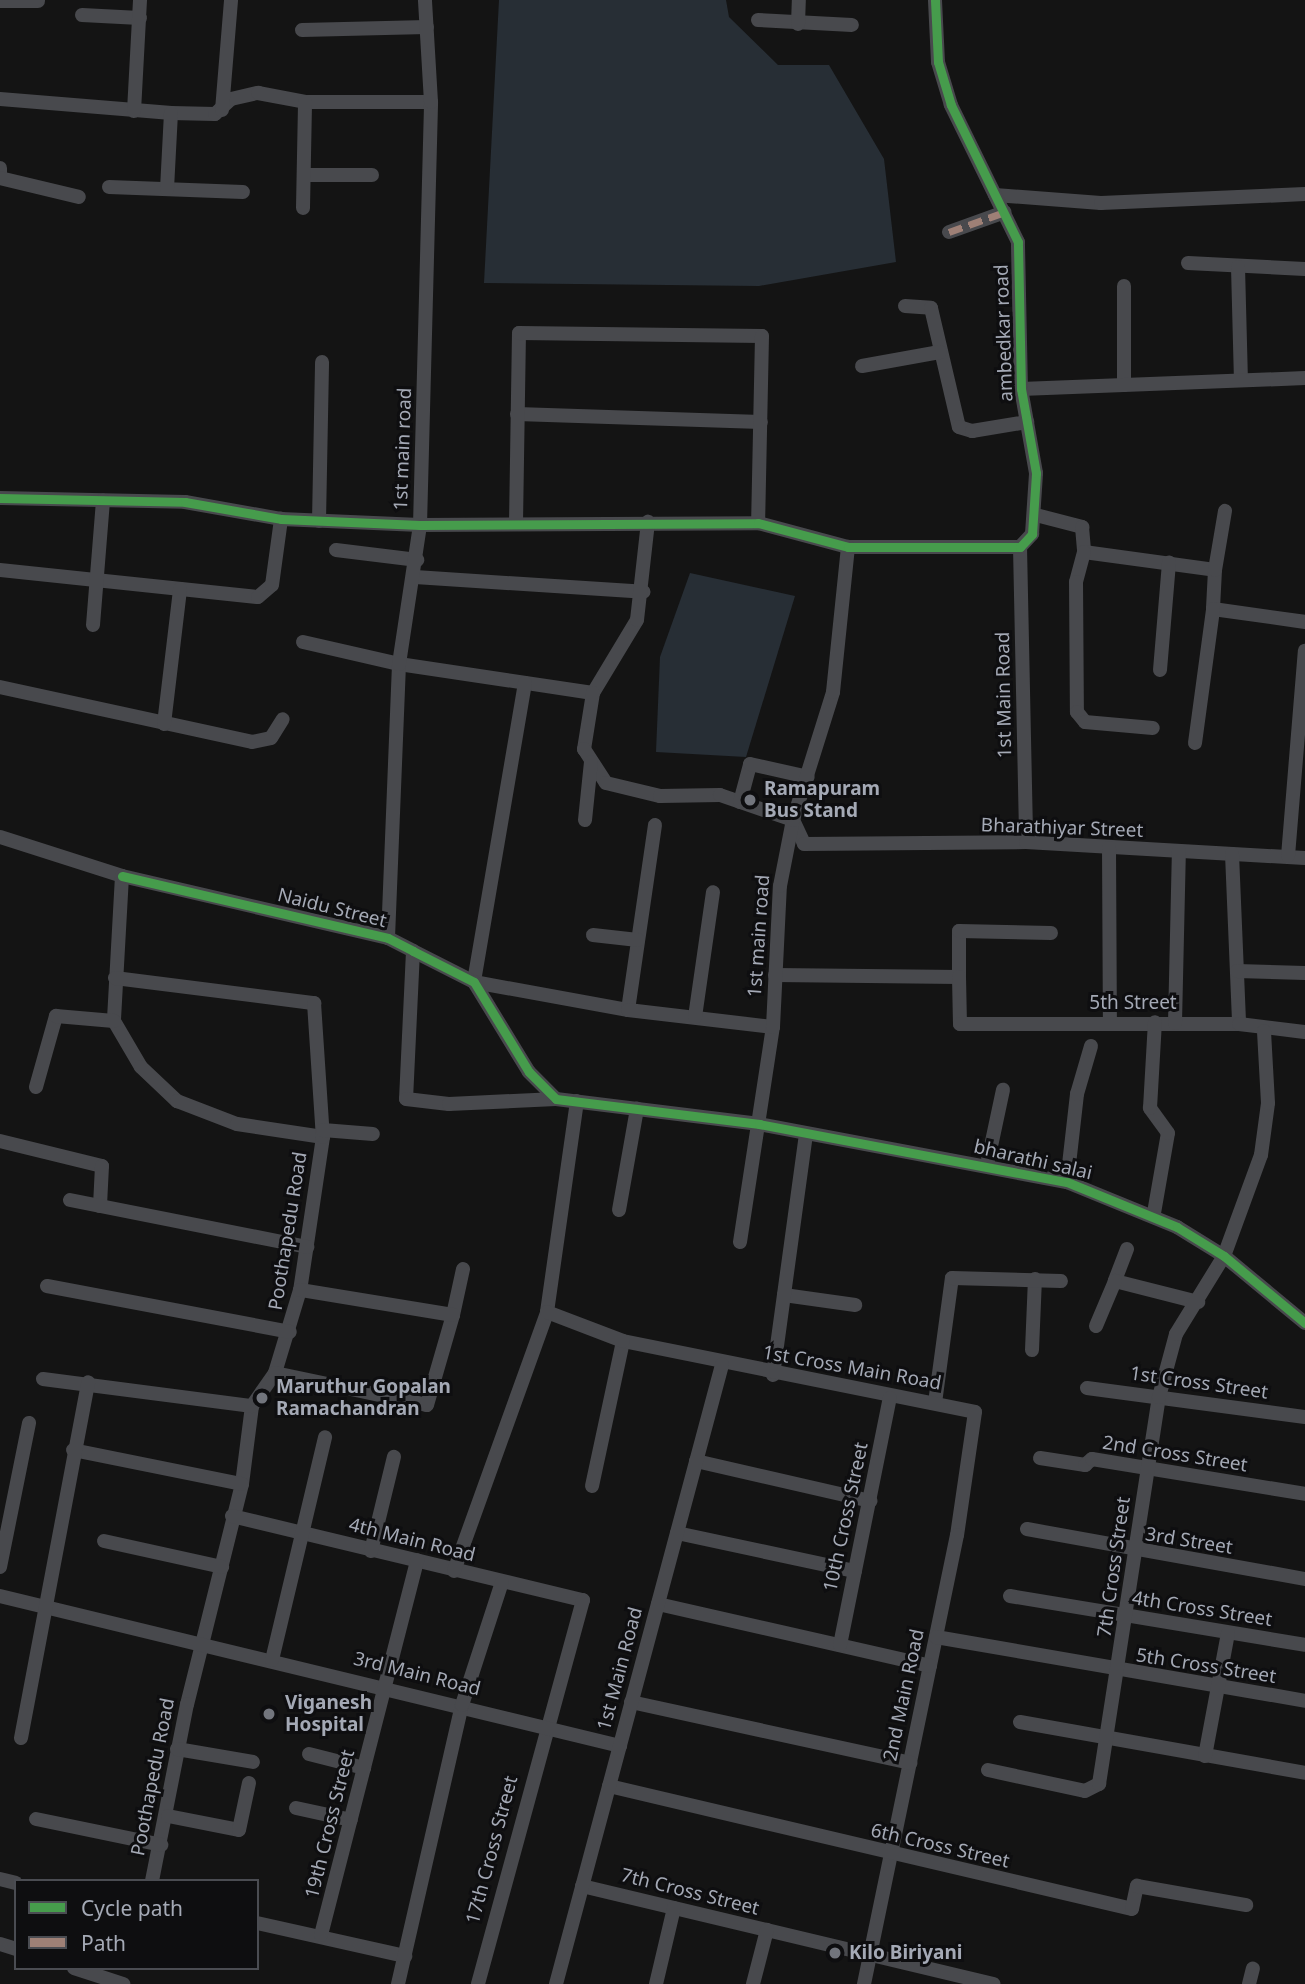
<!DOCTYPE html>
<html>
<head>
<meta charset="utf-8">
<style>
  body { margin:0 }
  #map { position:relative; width:1305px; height:1984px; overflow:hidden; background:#141414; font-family:"Noto Sans",sans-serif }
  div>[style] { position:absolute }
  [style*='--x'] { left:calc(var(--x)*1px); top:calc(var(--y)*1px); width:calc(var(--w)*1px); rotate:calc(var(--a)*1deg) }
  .water>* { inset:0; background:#272e35 }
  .minor>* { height:14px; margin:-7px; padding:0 7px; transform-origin:7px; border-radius:7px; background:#48494d }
  .quiet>* { height:7px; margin-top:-3.5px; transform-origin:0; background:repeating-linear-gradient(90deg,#9e8076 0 14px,transparent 0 21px) }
  .cycleway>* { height:9px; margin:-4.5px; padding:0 4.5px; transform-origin:4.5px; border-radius:4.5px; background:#469c4c }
  .dots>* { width:19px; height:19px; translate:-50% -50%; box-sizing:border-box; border:4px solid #0e0e10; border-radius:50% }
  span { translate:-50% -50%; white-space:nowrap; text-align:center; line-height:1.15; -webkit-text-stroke:6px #0e0e10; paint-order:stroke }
  .street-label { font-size:19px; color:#a4a9b5 }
  .poi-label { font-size:19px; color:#a4a9b5; font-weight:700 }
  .left { translate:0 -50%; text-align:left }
  .legend { position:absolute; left:14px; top:1879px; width:245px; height:91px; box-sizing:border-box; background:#0e0e10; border:2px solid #4a4c52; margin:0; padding:9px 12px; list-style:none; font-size:21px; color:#a4a9b5 }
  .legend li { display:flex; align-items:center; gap:14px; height:35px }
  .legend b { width:35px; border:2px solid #4a4c52 }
</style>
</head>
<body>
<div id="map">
  <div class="water">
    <i style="clip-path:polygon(499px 0,726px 0,729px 17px,778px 65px,829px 65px,884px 159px,896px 262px,759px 286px,484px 283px)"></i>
    <i style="clip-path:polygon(690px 573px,795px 596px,746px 757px,656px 752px,660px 657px)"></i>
  </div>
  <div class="minor">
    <i style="--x:0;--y:1;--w:38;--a:0"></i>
    <i style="--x:82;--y:15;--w:58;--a:3"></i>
    <i style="--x:758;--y:20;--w:94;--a:3"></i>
    <i style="--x:798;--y:24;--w:24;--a:-88"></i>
    <i style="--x:302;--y:30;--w:125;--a:-1.4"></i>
    <i style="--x:0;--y:99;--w:172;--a:4.7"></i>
    <i style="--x:171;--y:113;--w:44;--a:1.3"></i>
    <i style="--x:215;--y:114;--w:22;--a:-43"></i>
    <i style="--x:231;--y:99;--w:28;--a:-13"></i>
    <i style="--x:258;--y:93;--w:48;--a:10.8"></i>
    <i style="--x:305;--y:102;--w:126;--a:0"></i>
    <i style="--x:222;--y:110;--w:110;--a:-85.3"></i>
    <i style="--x:134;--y:111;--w:111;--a:-86.9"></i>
    <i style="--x:0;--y:168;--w:10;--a:90"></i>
    <i style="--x:0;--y:178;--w:81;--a:13.5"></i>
    <i style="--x:304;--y:175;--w:68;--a:0"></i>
    <i style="--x:109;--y:187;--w:134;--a:2.1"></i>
    <i style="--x:167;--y:189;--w:76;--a:-87"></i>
    <i style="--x:995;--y:195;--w:106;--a:4.3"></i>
    <i style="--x:1101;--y:203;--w:204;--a:-2.5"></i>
    <i style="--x:303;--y:208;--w:106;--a:-88.9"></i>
    <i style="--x:949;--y:232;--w:59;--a:-19.7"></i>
    <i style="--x:1188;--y:263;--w:117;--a:2.9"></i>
    <i style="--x:1238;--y:267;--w:113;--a:88.5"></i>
    <i style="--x:1124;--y:286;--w:99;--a:90"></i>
    <i style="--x:905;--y:306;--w:26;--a:4"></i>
    <i style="--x:931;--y:308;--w:122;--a:76.8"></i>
    <i style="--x:959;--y:427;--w:14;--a:17"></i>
    <i style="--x:972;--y:431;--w:56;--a:-9.3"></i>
    <i style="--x:862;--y:366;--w:79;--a:-10.2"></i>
    <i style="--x:1021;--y:389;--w:284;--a:-2.2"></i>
    <i style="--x:517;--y:414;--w:244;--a:1.9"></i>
    <i style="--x:0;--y:498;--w:185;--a:1.2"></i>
    <i style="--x:185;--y:502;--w:97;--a:10"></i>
    <i style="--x:281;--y:519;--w:139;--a:2.5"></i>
    <i style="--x:420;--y:525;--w:338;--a:-0.3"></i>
    <i style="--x:758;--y:523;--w:93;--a:14.9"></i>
    <i style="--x:848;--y:547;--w:172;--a:0"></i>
    <i style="--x:1020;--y:547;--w:18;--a:-47"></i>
    <i style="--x:1032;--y:534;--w:61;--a:-86.2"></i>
    <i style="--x:1036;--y:473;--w:85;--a:-100.1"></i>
    <i style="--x:1021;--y:389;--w:147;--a:-91.2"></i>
    <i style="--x:1018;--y:242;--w:153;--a:-116.1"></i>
    <i style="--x:951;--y:105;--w:45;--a:-106.8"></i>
    <i style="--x:938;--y:62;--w:62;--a:-92.8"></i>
    <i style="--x:1036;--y:515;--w:48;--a:14.6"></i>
    <i style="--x:1082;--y:527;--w:25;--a:85"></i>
    <i style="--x:1084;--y:552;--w:132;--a:7.8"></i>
    <i style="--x:1215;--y:570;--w:39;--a:93"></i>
    <i style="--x:1213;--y:609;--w:93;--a:8"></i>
    <i style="--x:319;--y:521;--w:159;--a:-88.9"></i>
    <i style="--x:516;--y:523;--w:190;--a:-89.1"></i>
    <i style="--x:519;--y:333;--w:243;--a:0.7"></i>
    <i style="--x:762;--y:336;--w:187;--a:91.2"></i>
    <i style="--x:1020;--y:547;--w:295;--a:88.8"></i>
    <i style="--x:336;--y:550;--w:82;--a:7"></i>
    <i style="--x:1084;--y:552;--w:31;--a:105"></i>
    <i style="--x:1076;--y:582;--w:130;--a:89.6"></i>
    <i style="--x:1077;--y:712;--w:13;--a:51"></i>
    <i style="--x:1085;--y:722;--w:68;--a:5"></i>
    <i style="--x:0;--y:570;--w:259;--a:6"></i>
    <i style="--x:258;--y:597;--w:18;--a:-41"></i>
    <i style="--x:272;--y:585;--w:67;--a:-82.2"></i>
    <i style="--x:1215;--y:570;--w:60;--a:-80.4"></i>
    <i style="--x:415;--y:577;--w:229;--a:3.7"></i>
    <i style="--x:93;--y:625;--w:125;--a:-85.4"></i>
    <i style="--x:303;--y:642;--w:98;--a:12.9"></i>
    <i style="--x:399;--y:664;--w:196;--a:8.5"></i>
    <i style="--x:593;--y:693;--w:85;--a:-58.9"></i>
    <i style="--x:637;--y:620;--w:99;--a:-83.6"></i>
    <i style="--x:1160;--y:670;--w:108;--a:-85.2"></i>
    <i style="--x:525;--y:683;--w:303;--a:99.7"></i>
    <i style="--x:474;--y:982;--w:157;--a:10.3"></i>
    <i style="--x:0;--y:687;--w:258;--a:12.3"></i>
    <i style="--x:252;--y:742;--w:19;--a:-12"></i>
    <i style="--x:271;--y:738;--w:22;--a:-58"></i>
    <i style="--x:593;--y:693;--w:57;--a:99.1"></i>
    <i style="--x:584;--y:749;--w:40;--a:57.1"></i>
    <i style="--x:606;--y:783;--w:56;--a:13.5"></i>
    <i style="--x:660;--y:796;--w:60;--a:-1"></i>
    <i style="--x:720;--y:795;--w:77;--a:18.9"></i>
    <i style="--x:793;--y:820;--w:26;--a:65"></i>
    <i style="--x:804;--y:844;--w:222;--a:-0.5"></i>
    <i style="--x:1026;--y:842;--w:279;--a:3.3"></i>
    <i style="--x:164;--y:724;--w:136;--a:-83.2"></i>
    <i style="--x:1195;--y:743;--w:135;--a:-82.3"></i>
    <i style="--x:740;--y:802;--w:39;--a:-75"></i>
    <i style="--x:750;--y:764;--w:59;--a:12.6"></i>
    <i style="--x:585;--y:820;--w:58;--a:-84.1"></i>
    <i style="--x:655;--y:825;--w:187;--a:98.3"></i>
    <i style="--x:628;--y:1010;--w:146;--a:6.7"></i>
    <i style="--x:0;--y:837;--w:128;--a:17.7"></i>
    <i style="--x:122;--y:876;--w:145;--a:93.2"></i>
    <i style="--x:114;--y:1021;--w:53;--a:59.6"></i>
    <i style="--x:141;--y:1067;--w:50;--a:43.4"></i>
    <i style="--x:177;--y:1101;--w:64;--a:21"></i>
    <i style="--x:237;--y:1124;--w:87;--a:8.6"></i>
    <i style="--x:323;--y:1137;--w:155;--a:98.5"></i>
    <i style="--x:300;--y:1290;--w:87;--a:106.8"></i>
    <i style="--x:275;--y:1373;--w:40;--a:124.9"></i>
    <i style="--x:252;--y:1406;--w:79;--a:97.3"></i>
    <i style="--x:242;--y:1484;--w:227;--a:104"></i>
    <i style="--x:187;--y:1704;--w:180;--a:101.2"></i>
    <i style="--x:1109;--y:848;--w:174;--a:89.7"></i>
    <i style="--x:1232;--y:854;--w:170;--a:87.6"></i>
    <i style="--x:1288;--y:856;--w:206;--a:-85.3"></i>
    <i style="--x:122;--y:876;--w:273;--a:13.1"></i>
    <i style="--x:388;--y:938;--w:28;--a:27"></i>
    <i style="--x:413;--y:951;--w:68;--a:26.9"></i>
    <i style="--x:474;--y:982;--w:105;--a:58.6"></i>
    <i style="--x:529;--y:1072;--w:38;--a:45"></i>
    <i style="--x:556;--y:1099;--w:205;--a:7"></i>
    <i style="--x:759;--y:1124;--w:313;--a:10.7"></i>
    <i style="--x:1067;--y:1182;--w:119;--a:22.2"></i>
    <i style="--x:1177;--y:1227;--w:55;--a:31.7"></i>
    <i style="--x:1224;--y:1256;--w:105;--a:39.6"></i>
    <i style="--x:593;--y:935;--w:45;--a:6.3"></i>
    <i style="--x:388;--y:938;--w:274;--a:-87.7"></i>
    <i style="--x:399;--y:664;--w:141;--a:-81.4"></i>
    <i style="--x:420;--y:525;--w:423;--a:-88.5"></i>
    <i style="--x:431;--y:102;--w:102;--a:-93.4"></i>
    <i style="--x:413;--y:951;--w:148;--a:92.7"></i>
    <i style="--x:406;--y:1099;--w:43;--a:6.6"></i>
    <i style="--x:449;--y:1104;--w:107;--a:-2.7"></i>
    <i style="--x:1237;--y:971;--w:68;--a:1.7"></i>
    <i style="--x:775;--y:975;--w:184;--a:0.6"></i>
    <i style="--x:959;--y:977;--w:46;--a:-90"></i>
    <i style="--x:959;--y:931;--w:92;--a:1.2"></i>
    <i style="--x:959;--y:977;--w:47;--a:88.8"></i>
    <i style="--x:960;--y:1024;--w:279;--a:0"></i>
    <i style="--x:1239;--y:1024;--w:66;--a:6.9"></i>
    <i style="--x:115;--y:978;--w:201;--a:7.2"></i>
    <i style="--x:314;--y:1003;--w:134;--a:86.2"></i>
    <i style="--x:695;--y:1017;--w:126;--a:-81.8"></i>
    <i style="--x:1175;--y:1023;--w:172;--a:-88.7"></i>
    <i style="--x:36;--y:1087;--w:74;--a:-74.3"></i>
    <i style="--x:56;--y:1016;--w:58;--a:4.9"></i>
    <i style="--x:323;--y:1130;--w:50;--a:4.6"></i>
    <i style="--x:0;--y:1141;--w:105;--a:13.8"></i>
    <i style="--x:102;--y:1166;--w:40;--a:92.9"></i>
    <i style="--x:987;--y:1165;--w:77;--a:-78"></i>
    <i style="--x:1067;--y:1182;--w:89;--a:-83.5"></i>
    <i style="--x:1077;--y:1094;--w:50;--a:-73.7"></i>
    <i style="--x:70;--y:1200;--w:242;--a:11.2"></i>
    <i style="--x:619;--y:1210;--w:103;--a:-79.9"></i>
    <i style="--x:1154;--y:1213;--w:81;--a:-80.1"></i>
    <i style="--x:1168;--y:1133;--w:31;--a:-126"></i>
    <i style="--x:1150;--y:1108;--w:86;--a:-86.7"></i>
    <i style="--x:740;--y:1242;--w:218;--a:-81.3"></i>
    <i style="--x:773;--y:1027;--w:141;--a:-87.2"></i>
    <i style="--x:780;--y:886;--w:67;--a:-78.9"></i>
    <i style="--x:793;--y:820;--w:134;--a:-72.6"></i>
    <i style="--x:833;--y:692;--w:146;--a:-84.1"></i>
    <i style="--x:1127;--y:1249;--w:34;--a:111"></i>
    <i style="--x:1115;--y:1281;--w:86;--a:14.2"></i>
    <i style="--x:47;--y:1286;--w:247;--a:10.7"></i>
    <i style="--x:784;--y:1295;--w:72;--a:8"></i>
    <i style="--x:547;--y:1312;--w:213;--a:-81.9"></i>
    <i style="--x:453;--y:1315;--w:47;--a:-77.7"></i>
    <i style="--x:1096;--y:1326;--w:49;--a:-67.1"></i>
    <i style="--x:1032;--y:1350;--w:71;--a:-87.6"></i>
    <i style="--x:275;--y:1373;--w:155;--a:11.9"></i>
    <i style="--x:427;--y:1405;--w:94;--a:-73.9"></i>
    <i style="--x:453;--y:1315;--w:155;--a:-170.7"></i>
    <i style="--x:773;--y:1375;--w:243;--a:-82.2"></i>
    <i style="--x:43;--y:1379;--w:211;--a:7.4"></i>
    <i style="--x:1087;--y:1388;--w:220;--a:7.6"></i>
    <i style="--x:935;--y:1403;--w:126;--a:-82.3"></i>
    <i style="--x:952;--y:1278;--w:109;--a:1.6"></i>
    <i style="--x:73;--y:1450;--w:172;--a:11.4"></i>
    <i style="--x:1040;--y:1458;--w:46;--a:8.8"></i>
    <i style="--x:1085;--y:1465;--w:9;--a:-41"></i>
    <i style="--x:1092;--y:1459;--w:216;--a:9.3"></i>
    <i style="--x:696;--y:1461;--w:179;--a:12.9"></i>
    <i style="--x:592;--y:1486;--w:148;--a:-77.9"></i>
    <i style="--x:623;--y:1341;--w:359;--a:11.4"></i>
    <i style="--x:975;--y:1412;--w:124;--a:98.3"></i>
    <i style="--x:957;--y:1535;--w:459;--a:101.7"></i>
    <i style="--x:232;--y:1516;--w:361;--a:13.5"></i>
    <i style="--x:583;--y:1600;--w:398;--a:105.3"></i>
    <i style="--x:1027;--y:1529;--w:282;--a:10.2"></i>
    <i style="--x:677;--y:1533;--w:182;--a:12.1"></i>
    <i style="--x:104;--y:1541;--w:121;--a:12.4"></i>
    <i style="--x:371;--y:1551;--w:97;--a:-76.3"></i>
    <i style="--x:0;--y:1567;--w:147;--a:-78.6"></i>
    <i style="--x:454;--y:1571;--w:275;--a:-70.2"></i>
    <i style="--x:547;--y:1312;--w:81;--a:20.9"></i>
    <i style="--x:0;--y:1596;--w:638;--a:13.6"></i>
    <i style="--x:1010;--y:1596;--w:299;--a:9.4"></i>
    <i style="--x:658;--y:1604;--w:279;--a:12.8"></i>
    <i style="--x:936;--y:1637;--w:375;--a:9.8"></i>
    <i style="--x:840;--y:1645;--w:252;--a:-78.6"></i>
    <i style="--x:272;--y:1660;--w:229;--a:-76.6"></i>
    <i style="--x:631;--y:1702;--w:286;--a:12.3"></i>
    <i style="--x:1020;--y:1722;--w:290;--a:10.1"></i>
    <i style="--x:21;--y:1738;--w:362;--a:-79.3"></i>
    <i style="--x:177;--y:1749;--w:77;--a:9.7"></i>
    <i style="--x:309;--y:1754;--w:57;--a:14.3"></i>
    <i style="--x:1205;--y:1756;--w:125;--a:-79.4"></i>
    <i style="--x:988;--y:1770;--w:99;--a:12.2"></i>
    <i style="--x:1085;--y:1791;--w:16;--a:-27"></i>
    <i style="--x:1099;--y:1784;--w:392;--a:-81.2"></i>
    <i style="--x:1159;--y:1397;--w:65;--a:-74.9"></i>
    <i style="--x:1176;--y:1334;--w:92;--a:-58.4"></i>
    <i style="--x:1224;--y:1256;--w:108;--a:-69.9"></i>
    <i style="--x:1261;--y:1155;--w:52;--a:-82.3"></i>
    <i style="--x:1268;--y:1103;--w:72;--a:-93.2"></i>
    <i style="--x:609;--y:1786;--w:537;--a:13.23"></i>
    <i style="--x:1132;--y:1909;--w:24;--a:-78"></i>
    <i style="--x:1137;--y:1886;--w:111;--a:9.9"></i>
    <i style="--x:296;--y:1808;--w:56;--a:12.3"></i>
    <i style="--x:168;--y:1816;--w:72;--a:11.2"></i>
    <i style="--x:239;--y:1830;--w:48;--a:-78"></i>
    <i style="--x:36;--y:1819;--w:128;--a:11.7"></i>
    <i style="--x:0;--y:1879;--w:16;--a:14"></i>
    <i style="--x:582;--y:1886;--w:423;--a:13.4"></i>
    <i style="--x:257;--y:1923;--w:152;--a:12.6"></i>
    <i style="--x:321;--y:1935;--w:387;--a:-75.6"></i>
    <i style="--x:0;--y:1944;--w:17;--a:17"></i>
    <i style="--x:74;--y:1968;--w:52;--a:18.1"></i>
    <i style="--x:398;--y:1984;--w:286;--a:-77.1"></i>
    <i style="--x:462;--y:1705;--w:129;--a:-72"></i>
    <i style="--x:556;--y:1984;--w:641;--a:-74.99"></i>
    <i style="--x:656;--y:1984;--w:78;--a:-76.7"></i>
    <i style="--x:753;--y:1984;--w:56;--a:-75.5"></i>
    <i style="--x:1249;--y:1984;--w:16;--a:-76"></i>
  </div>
  <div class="quiet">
    <i style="--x:949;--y:232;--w:59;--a:-19.7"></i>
  </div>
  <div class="cycleway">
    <i style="--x:0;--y:498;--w:185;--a:1.2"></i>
    <i style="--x:185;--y:502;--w:97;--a:10"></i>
    <i style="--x:281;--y:519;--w:139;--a:2.5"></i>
    <i style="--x:420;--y:525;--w:338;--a:-0.3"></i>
    <i style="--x:758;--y:523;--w:93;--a:14.9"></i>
    <i style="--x:848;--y:547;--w:172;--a:0"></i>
    <i style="--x:1020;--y:547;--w:18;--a:-47"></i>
    <i style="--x:1032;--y:534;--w:61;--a:-86.2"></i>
    <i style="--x:1036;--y:473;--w:85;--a:-100.1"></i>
    <i style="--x:1021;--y:389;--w:147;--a:-91.2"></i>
    <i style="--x:1018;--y:242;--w:153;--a:-116.1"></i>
    <i style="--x:951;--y:105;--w:45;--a:-106.8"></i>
    <i style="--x:938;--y:62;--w:62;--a:-92.8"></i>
    <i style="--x:122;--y:876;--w:273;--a:13.1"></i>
    <i style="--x:388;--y:938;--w:28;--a:27"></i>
    <i style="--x:413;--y:951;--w:68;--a:26.9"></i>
    <i style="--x:474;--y:982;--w:105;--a:58.6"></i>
    <i style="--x:529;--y:1072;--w:38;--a:45"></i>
    <i style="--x:556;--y:1099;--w:205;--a:7"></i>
    <i style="--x:759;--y:1124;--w:313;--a:10.7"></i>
    <i style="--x:1067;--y:1182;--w:119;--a:22.2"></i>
    <i style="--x:1177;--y:1227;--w:55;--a:31.7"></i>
    <i style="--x:1224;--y:1256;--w:105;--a:39.6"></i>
  </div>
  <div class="dots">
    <i style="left:750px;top:800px;background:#72757d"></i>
    <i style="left:262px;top:1398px;background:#72757d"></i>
    <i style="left:269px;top:1714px;background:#72757d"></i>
    <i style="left:835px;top:1953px;background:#72757d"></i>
  </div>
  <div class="street-label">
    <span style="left:1004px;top:333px;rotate:-92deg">ambedkar road</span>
    <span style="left:403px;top:449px;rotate:-88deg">1st main road</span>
    <span style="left:1004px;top:695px;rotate:-91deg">1st Main Road</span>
    <span style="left:1062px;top:828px;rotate:2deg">Bharathiyar Street</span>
    <span style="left:332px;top:908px;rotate:14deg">Naidu Street</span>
    <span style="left:759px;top:936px;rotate:-86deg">1st main road</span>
    <span style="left:1133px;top:1003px">5th Street</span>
    <span style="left:1033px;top:1160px;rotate:13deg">bharathi salai</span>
    <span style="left:288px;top:1231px;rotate:-81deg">Poothapedu Road</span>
    <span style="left:852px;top:1368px;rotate:10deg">1st Cross Main Road</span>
    <span style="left:1199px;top:1383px;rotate:8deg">1st Cross Street</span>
    <span style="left:1175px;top:1454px;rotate:9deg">2nd Cross Street</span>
    <span style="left:846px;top:1517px;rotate:-78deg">10th Cross Street</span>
    <span style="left:412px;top:1540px;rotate:14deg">4th Main Road</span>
    <span style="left:1189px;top:1541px;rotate:9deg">3rd Street</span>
    <span style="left:1114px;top:1567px;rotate:-82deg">7th Cross Street</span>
    <span style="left:1202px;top:1609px;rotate:9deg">4th Cross Street</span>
    <span style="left:1206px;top:1666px;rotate:9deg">5th Cross Street</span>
    <span style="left:620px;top:1669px;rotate:-75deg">1st Main Road</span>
    <span style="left:417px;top:1674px;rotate:14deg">3rd Main Road</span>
    <span style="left:904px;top:1695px;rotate:-78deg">2nd Main Road</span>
    <span style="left:153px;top:1777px;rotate:-79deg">Poothapedu Road</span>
    <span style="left:330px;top:1824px;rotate:-76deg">19th Cross Street</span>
    <span style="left:940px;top:1846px;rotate:13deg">6th Cross Street</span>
    <span style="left:492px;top:1850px;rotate:-75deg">17th Cross Street</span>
    <span style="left:690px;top:1892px;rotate:14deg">7th Cross Street</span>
  </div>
  <div class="poi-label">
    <span class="left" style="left:764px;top:800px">Ramapuram<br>Bus Stand</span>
    <span class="left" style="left:276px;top:1398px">Maruthur Gopalan<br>Ramachandran</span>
    <span class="left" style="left:285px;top:1714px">Viganesh<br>Hospital</span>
    <span class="left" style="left:849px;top:1953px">Kilo Biriyani</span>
  </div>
  <ul class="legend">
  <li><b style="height:9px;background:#469c4c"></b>Cycle path</li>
  <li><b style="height:9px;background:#9e8076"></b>Path</li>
  </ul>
</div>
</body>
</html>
